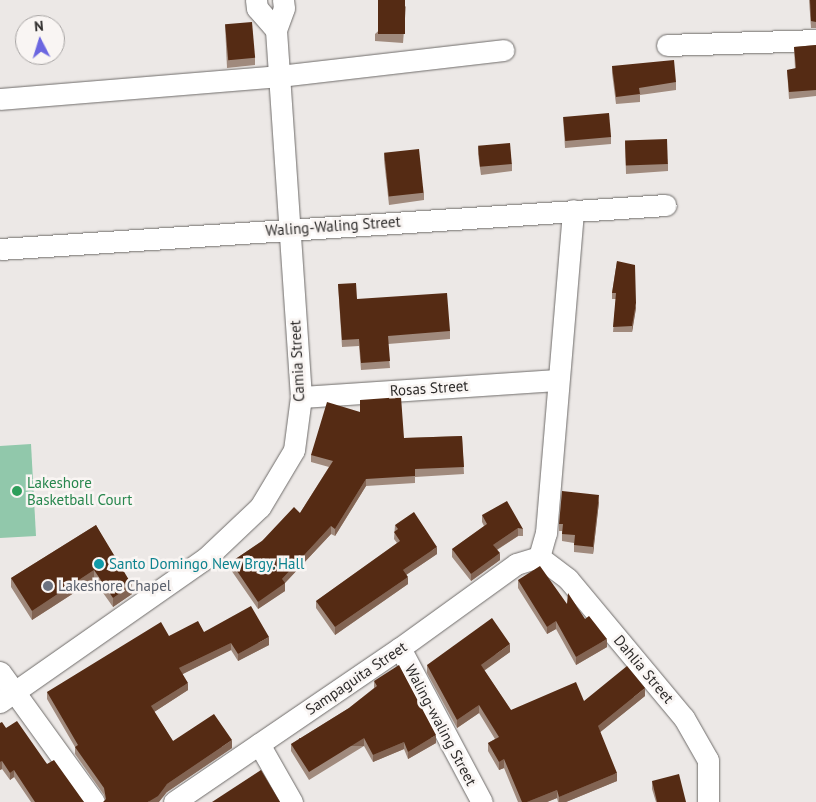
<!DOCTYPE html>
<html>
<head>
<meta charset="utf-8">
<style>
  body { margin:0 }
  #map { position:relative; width:816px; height:802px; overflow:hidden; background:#ece8e6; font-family:"PT Sans",sans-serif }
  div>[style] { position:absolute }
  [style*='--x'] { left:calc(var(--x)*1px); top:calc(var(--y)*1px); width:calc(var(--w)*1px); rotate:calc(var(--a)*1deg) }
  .green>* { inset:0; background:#91c8ab }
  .roads { filter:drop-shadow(0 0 1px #6f6c6a) drop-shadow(0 0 1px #6f6c6a) }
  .minor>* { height:21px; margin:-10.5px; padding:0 10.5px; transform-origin:10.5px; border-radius:10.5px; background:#fff }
  .wall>* { inset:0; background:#a08a7d }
  .shaded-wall>* { inset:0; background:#826453; transform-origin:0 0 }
  .building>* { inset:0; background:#552b14; transform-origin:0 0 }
  .dots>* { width:14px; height:14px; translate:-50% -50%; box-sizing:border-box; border:2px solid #f9f5f3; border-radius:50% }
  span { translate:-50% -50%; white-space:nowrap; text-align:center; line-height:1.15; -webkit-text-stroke:5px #f9f5f3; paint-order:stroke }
  .street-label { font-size:15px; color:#2d2b2a }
  .leisure-label { font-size:15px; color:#27864d }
  .left { translate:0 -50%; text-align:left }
  .culture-label { font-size:15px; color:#0d838f }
  .worship-label { font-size:15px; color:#5b616d }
  .north { position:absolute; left:15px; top:15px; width:50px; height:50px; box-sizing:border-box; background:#f9f5f3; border:1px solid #a7a4a3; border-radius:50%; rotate:355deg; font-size:14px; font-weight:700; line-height:20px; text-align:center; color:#2d2b2a }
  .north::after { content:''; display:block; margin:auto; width:18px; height:22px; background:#6b66e0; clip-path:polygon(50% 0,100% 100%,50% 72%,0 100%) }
</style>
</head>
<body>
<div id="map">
  <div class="green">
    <i style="clip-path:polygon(31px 444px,36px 536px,0 538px,0 446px)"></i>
  </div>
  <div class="roads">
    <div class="minor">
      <i style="--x:256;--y:0;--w:8;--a:83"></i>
      <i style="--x:257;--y:8;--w:29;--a:49"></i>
      <i style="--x:667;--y:45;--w:149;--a:-1.9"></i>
      <i style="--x:0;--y:99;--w:280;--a:-4.7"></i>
      <i style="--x:279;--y:76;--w:226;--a:-6.6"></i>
      <i style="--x:0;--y:249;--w:667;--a:-3.78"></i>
      <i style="--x:301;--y:397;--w:257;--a:-3.8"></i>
      <i style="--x:539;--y:557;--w:25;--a:-74"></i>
      <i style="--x:546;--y:533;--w:324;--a:-85.2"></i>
      <i style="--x:539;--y:557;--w:36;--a:37"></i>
      <i style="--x:568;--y:579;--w:181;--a:50.2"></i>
      <i style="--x:684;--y:718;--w:48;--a:60.3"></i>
      <i style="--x:708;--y:760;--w:42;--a:90"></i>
      <i style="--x:400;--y:648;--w:174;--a:62"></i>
      <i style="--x:0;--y:672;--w:160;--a:54.1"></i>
      <i style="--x:0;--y:702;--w:251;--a:-35"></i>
      <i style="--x:206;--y:558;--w:74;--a:-43.4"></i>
      <i style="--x:260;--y:507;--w:66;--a:-59.2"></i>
      <i style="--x:294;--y:450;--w:53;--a:-82.5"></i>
      <i style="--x:301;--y:397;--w:368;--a:-93.9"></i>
      <i style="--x:276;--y:30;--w:23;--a:-70"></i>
      <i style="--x:284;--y:8;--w:8;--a:-97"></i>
      <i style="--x:259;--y:744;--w:67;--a:60.4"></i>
      <i style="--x:174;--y:802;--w:273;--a:-34.3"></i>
      <i style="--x:400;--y:648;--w:143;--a:-35.9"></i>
      <i style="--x:516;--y:564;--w:24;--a:-17"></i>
    </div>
  </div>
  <div class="wall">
    <i style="clip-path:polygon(809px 0,816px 0,816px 28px,811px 28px)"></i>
    <i style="clip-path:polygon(406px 6px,403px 43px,375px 41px,375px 34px)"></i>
    <i style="clip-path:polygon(225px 24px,255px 58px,255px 65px,227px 68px)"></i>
    <i style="clip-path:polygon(816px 45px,816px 96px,789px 99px,787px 70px,795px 69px,794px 47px)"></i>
    <i style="clip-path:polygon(612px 66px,676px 82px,676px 90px,640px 95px,640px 102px,616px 104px,612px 73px)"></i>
    <i style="clip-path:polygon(563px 117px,611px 137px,611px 144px,565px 148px)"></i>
    <i style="clip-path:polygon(625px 142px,668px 164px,668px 171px,626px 174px)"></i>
    <i style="clip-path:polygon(478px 147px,512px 164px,512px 171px,481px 175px,478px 154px)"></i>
    <i style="clip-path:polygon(384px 153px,424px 193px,424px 200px,389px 205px,384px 160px)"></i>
    <i style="clip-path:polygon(617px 261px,636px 308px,632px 332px,613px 332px,616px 299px,612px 299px,612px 293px)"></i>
    <i style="clip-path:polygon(338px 284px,357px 299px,450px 331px,450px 339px,388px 344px,390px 368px,361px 370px,359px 346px,342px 347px)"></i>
    <i style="clip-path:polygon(360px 400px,404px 438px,462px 436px,464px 474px,415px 477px,415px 483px,366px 486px,335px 536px,331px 534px,285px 583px,285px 591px,258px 609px,231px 570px,231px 562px,262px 541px,300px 513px,329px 467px,311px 462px,311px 455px,360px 412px)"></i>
    <i style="clip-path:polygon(599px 502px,593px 554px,574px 552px,574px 543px,562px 541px,562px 531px,559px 531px,559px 524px)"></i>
    <i style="clip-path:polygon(482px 515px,523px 529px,523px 536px,518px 536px,497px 550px,500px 560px,471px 581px,452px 557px,452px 549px,484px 526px,482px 522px)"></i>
    <i style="clip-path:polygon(96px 525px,132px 594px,113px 607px,94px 580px,32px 620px,11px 587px,11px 578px)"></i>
    <i style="clip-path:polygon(395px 525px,437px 554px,406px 575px,408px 584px,335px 635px,316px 608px,316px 601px,397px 543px,394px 539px)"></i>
    <i style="clip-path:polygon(518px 580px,567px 604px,585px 619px,607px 647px,576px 665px,556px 629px,547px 634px,518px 588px)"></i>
    <i style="clip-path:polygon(204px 632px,269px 645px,238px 661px,231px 650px,182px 674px,188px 690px,154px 712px,173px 741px,232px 748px,167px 792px,105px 800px,104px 795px,75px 754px,75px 747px,47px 699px,47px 692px,169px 636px)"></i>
    <i style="clip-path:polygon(510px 652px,484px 670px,511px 710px,584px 701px,645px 696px,600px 732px,617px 781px,566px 802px,558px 802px,557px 798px,547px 802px,518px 802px,504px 768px,499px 770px,488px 751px,488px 743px,495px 739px,479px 713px,457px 728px,427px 673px,427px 665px)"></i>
    <i style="clip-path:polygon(374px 681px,436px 743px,408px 759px,404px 749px,373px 762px,364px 746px,309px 780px,291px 751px,291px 744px,349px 708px,374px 688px)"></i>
    <i style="clip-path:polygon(0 723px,6px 728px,47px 764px,84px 802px,31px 802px,14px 777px,10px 780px,2px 769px,0 770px)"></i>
    <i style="clip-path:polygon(652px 781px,686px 802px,656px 802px,652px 789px)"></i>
  </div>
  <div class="shaded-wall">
    <i style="clip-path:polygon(636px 303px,636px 308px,632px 332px,632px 326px)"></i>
    <i style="clip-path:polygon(366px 479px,366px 486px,335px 536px,335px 529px)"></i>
    <i style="clip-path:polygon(599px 495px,599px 502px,593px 554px,593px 547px)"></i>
    <i style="clip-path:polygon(331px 526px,331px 534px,284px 584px,285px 583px,285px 591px,258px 609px,258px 602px,282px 579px)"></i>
    <i style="clip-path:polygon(518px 528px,518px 536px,493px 552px,493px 545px)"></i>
    <i style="clip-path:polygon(437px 547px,437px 554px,403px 577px,403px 570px)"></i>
    <i style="clip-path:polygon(500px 553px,500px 560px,471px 581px,471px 574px)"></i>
    <i style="clip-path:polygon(94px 570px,94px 580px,32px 620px,32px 611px)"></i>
    <i style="clip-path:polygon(408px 577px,408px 584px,335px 635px,335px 627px)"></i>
    <i style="clip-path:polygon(132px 585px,132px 594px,113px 607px,113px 598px)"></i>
    <i style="clip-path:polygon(556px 621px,556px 629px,547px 634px,547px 627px)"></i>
    <i style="clip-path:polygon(269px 637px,269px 645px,238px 661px,238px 654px)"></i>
    <i style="clip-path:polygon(607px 639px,607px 647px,576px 665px,576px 657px)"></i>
    <i style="clip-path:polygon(231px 643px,231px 650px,179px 676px,179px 668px)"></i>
    <i style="clip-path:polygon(510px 644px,510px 652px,481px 673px,481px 665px)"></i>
    <i style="clip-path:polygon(188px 683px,188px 690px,151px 714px,151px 706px)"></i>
    <i style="clip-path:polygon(645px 688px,645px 696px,598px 734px,598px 726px)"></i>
    <i style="clip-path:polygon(479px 705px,479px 713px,457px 728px,457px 720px)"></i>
    <i style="clip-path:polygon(436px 735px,436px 743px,408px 759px,408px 752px)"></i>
    <i style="left:364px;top:738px;width:8px;height:65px;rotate:90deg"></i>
    <i style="clip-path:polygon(232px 740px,232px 748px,167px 792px,159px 802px,148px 802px,167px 784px)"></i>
    <i style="clip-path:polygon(404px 742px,404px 749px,373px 762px,373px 755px)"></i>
    <i style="clip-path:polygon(504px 759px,504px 768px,499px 770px,499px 762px)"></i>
    <i style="clip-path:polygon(2px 761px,2px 769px,0 770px,0 762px)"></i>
    <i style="clip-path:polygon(14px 770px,14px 777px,10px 780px,10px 773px)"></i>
    <i style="clip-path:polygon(617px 773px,617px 781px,566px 802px,559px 802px,559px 797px)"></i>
    <i style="clip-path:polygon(557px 790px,557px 798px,547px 802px,527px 802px)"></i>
  </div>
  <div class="building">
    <i style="left:378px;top:0;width:27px;height:34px"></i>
    <i style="clip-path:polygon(810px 0,816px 0,816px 22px,811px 21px)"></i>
    <i style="left:252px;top:22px;width:36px;height:27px;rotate:85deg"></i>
    <i style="clip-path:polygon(816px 45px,816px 90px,789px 92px,787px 70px,796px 68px,794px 47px)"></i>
    <i style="clip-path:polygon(674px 60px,676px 82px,639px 88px,640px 94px,616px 97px,612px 66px)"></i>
    <i style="left:609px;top:113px;width:24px;height:46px;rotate:85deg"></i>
    <i style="left:667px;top:139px;width:25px;height:42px;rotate:88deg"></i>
    <i style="left:510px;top:143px;width:21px;height:32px;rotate:85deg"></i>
    <i style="left:419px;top:149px;width:44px;height:35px;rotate:84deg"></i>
    <i style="clip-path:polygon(617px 261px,635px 265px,636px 303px,632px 326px,613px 327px,616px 293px,612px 293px)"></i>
    <i style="clip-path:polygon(356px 283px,357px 299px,447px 293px,450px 331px,388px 336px,390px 361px,361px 363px,359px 339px,342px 340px,338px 284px)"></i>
    <i style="clip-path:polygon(401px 397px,404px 438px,462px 436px,464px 467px,415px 469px,415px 476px,366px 479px,335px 529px,331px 526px,282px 579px,285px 583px,258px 602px,231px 562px,262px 541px,294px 507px,300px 513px,333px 461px,311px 455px,327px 402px,360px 412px,360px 400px)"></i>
    <i style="clip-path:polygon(562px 491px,599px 495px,593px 547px,574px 545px,575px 535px,562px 534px,563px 524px,559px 524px)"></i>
    <i style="clip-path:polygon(507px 501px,523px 529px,518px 528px,493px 545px,500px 553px,471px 574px,452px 549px,487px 524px,482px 515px)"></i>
    <i style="clip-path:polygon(414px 512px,437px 547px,403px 570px,408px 577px,335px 627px,316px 601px,400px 541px,394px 532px,398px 529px,395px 525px)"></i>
    <i style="clip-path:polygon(96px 525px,132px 585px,113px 598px,94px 570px,32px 611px,11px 578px)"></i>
    <i style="clip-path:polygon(540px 566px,567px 604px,568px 593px,585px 619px,589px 616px,607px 639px,576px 657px,556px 621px,547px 627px,518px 580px)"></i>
    <i style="clip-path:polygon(251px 606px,269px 637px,238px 654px,231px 643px,179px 668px,188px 683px,151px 706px,173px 741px,214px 714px,232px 740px,167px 784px,158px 796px,148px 802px,103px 802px,106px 799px,104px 788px,75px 747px,78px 745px,47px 692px,161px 622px,169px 636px,198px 621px,204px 632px)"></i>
    <i style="clip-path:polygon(492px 618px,510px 644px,481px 665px,511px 710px,576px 682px,584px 701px,627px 666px,645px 688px,598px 726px,617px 773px,559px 797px,557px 790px,527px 802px,522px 802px,504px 759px,499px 762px,488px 743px,499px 737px,479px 705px,457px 720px,427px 665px)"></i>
    <i style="clip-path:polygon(399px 665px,436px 735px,408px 752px,404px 742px,373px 755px,364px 738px,309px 772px,291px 744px,349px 708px,377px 686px,374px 681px)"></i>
    <i style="clip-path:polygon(17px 721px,47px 764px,54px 760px,84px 802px,35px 802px,14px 770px,10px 773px,2px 761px,0 762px,0 723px,2px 722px,6px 728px)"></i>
    <i style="clip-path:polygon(261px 770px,280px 802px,212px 802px)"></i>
    <i style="clip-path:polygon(679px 774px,686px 802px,657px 802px,652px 781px)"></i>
  </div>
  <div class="dots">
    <i style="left:17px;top:491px;background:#2e9e5b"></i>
    <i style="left:99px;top:564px;background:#0f9aa8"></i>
    <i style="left:48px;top:586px;background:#6b7280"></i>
  </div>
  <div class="street-label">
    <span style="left:333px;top:226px;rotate:-4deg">Waling-Waling Street</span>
    <span style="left:297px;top:361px;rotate:-93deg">Camia Street</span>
    <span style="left:429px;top:388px;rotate:-4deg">Rosas Street</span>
    <span style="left:644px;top:669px;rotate:50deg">Dahlia Street</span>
    <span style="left:356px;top:678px;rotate:-34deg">Sampaguita Street</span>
    <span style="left:441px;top:725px;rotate:62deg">Waling-waling Street</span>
  </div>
  <div class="leisure-label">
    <span class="left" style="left:27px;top:491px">Lakeshore<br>Basketball Court</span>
  </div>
  <div class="culture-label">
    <span class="left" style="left:109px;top:564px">Santo Domingo New Brgy. Hall</span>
  </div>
  <div class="worship-label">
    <span class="left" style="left:58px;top:586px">Lakeshore Chapel</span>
  </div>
  <div class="north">N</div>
</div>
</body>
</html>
